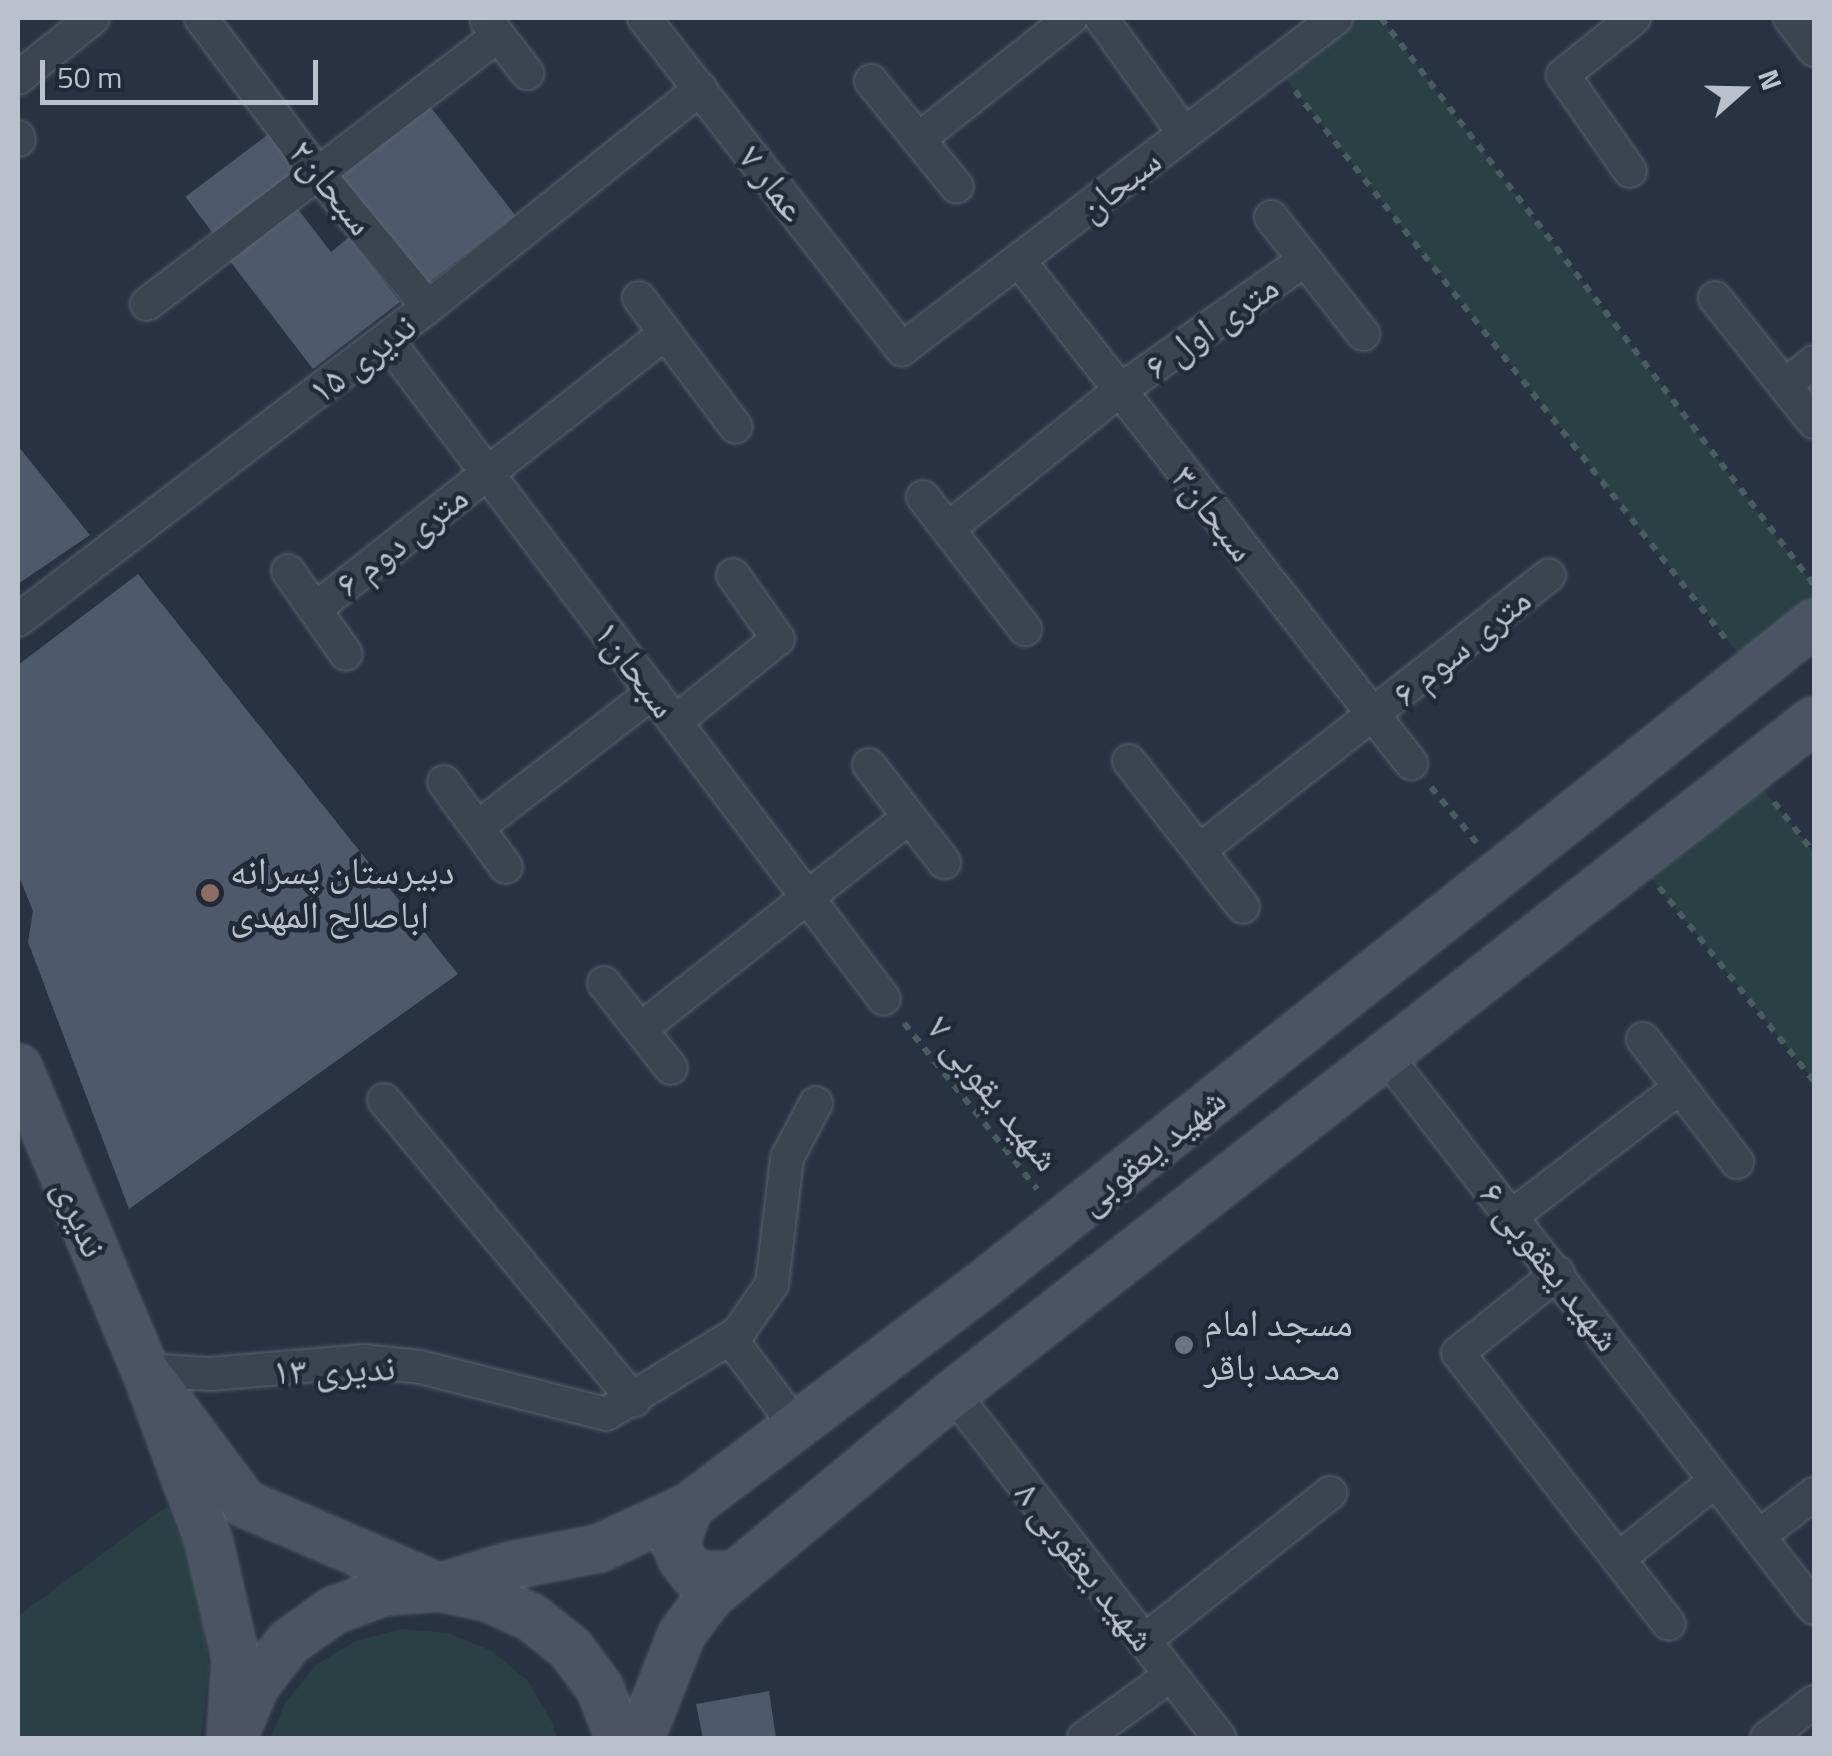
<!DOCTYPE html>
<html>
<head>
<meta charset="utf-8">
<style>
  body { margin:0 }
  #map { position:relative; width:1832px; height:1756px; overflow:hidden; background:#283243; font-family:"Titillium Web","Noto Naskh Arabic",sans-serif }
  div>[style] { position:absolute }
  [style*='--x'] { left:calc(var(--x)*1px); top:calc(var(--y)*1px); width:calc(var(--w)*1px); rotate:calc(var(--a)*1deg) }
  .green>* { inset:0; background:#2a4044 }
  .building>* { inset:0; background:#4e596c; transform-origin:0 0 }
  .path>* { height:6px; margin-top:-3px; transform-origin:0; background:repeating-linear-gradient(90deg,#495c60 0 8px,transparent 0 16px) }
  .roads { filter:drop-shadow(0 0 2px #5b6270) drop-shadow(0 0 2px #5b6270) }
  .street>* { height:32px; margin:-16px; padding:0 16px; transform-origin:16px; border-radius:16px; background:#3c4452 }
  .secondary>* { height:45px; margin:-22.5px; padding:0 22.5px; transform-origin:22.5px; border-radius:22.5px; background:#4b5365 }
  .dots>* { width:28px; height:28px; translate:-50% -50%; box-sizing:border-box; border:5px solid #212938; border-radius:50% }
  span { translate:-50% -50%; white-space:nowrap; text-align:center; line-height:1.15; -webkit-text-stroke:9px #212938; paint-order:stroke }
  .street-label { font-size:38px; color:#bac0cc }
  .poi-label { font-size:38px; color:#bac0cc }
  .left { translate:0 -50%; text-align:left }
  .frame { position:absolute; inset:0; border:20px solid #bac0cc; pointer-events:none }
  .north { position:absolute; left:1692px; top:40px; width:100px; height:100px; -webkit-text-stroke:8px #212938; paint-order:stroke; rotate:70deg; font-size:28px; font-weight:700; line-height:40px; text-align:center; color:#bac0cc }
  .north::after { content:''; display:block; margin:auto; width:35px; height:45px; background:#bac0cc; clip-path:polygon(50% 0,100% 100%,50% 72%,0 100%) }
  .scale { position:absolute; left:40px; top:60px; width:278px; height:45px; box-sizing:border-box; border:5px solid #bac0cc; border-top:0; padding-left:12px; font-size:30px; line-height:35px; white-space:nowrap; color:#bac0cc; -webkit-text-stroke:8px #212938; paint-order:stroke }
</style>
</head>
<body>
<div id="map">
  <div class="green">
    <i style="clip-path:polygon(1336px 18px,1381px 18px,1814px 586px,1814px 622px,1752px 671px,1274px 64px)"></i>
    <i style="clip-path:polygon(1748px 770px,1814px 853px,1814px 1081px,1635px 858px)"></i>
    <i style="clip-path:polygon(167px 1506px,196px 1575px,209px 1666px,201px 1738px,18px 1738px,18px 1616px)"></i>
    <i style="clip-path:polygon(401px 1629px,448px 1633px,492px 1651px,528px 1681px,552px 1722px,557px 1738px,270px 1738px,286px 1702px,316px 1665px,356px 1641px)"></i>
  </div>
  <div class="building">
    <i style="left:426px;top:101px;width:145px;height:115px;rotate:52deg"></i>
    <i style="left:270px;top:133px;width:48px;height:106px;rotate:53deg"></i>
    <i style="clip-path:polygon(294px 204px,331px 252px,349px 237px,400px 302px,313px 369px,226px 256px)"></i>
    <i style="clip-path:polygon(18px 446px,90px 535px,18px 584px)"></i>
    <i style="clip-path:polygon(138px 574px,458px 974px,129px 1209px,28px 942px,33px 911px,18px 874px,18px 665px)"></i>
    <i style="clip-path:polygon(769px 1691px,776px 1738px,703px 1738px,696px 1704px)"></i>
  </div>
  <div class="path">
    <i style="--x:1381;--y:18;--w:713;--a:52.63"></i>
    <i style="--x:1295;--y:91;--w:702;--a:51.82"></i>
    <i style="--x:1431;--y:787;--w:72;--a:50.6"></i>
    <i style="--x:1774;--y:802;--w:65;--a:51.9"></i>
    <i style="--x:1659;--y:887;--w:248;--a:51.4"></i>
    <i style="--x:904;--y:1023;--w:213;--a:51.3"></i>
  </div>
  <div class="roads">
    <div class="street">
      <i style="--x:201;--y:18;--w:191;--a:53.1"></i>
      <i style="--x:316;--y:171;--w:176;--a:50.5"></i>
      <i style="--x:644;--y:18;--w:420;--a:52.1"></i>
      <i style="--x:902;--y:349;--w:546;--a:-37.33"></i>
      <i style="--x:1101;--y:18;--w:142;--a:54.2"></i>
      <i style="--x:1790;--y:18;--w:40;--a:53"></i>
      <i style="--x:487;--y:21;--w:66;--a:52.4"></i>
      <i style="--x:18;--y:78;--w:96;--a:-38.7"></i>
      <i style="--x:871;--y:81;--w:136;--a:50.9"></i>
      <i style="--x:18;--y:137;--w:3;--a:72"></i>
      <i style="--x:919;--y:139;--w:194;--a:-38.5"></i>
      <i style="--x:1630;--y:171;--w:117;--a:-124.9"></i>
      <i style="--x:1563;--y:75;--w:91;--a:-38.8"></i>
      <i style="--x:1271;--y:217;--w:149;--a:51.8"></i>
      <i style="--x:1020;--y:262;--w:636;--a:52.03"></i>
      <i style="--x:639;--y:298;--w:161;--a:53.1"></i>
      <i style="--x:1715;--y:298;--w:159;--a:51.4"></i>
      <i style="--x:147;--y:304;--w:441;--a:-37.4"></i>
      <i style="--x:387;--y:340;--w:825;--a:52.98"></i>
      <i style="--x:1786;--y:384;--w:36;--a:-38"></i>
      <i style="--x:923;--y:497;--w:167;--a:52.3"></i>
      <i style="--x:949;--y:528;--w:218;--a:-38.9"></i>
      <i style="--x:1119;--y:391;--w:225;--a:-35.2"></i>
      <i style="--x:288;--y:571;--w:101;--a:55.1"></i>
      <i style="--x:315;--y:609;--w:444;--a:-38.2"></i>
      <i style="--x:18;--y:620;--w:516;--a:-37.36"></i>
      <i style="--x:428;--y:307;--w:349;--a:-38.7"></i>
      <i style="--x:675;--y:722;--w:132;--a:-38.9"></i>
      <i style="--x:778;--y:639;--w:78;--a:-125.1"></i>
      <i style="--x:1129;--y:761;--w:185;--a:52"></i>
      <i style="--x:869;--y:765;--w:123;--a:52.3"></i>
      <i style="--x:444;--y:782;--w:105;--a:53.9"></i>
      <i style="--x:478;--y:827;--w:221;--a:-37.6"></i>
      <i style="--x:1200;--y:850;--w:444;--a:-38.2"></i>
      <i style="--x:604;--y:983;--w:108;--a:51.8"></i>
      <i style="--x:642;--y:1028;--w:337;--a:-38.3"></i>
      <i style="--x:1643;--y:1039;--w:155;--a:52.6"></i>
      <i style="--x:1384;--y:1053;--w:702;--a:52.23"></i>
      <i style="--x:384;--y:1100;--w:391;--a:50.2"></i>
      <i style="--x:1512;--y:1216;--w:210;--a:-37.5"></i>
      <i style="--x:1558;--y:1273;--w:128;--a:141.3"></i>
      <i style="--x:1458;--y:1353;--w:343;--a:52.1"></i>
      <i style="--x:730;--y:1338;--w:109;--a:53.2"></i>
      <i style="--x:145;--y:1370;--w:65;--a:3.5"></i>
      <i style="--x:210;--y:1374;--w:155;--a:-4.8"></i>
      <i style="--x:364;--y:1361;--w:56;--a:6.1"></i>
      <i style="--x:420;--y:1367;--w:192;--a:14.2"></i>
      <i style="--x:606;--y:1414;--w:155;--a:-31.5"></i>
      <i style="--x:738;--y:1333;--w:60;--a:-55.2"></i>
      <i style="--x:772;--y:1284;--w:127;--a:-83.2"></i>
      <i style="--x:787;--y:1158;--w:62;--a:-62.2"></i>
      <i style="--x:953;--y:1393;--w:436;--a:52.3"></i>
      <i style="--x:1759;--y:1536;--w:69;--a:-37.4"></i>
      <i style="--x:1618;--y:1559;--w:124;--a:-38.8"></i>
      <i style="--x:1144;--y:1641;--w:238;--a:-38.5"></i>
      <i style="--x:1084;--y:1738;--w:107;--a:-35.9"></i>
      <i style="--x:1767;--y:1738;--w:59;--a:-37.5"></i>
    </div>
    <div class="secondary">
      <i style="--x:18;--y:1067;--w:329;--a:67.3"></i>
      <i style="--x:145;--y:1370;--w:184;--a:69.7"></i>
      <i style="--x:209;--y:1543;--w:117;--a:77.2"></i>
      <i style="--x:235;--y:1657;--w:81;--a:93.5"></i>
      <i style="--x:145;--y:1370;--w:166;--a:53.3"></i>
      <i style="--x:244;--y:1503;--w:212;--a:23.3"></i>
      <i style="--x:439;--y:1587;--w:75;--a:-17"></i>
      <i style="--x:511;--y:1565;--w:89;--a:-11.1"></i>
      <i style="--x:598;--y:1548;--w:100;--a:-24.8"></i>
      <i style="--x:689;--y:1506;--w:378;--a:-37.1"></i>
      <i style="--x:990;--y:1278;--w:1053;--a:-38.52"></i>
      <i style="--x:689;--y:1506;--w:40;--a:111"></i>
      <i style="--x:675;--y:1543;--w:16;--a:68"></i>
      <i style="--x:681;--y:1558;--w:20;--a:53"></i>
      <i style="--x:693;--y:1574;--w:41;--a:1.4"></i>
      <i style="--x:238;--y:1725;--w:43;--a:-67"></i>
      <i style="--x:255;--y:1685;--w:54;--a:-52.5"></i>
      <i style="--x:288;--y:1642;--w:55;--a:-35.4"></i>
      <i style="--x:333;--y:1610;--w:54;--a:-20.4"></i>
      <i style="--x:384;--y:1591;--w:55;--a:-4.2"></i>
      <i style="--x:439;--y:1587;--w:49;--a:11.8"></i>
      <i style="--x:487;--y:1597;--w:48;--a:24.4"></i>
      <i style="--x:531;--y:1617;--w:50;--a:38.5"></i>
      <i style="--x:570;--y:1648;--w:49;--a:53.4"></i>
      <i style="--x:599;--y:1687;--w:55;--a:68.6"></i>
      <i style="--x:640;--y:1738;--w:112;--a:-68.5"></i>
      <i style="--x:681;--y:1634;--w:47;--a:-53.6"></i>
      <i style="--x:709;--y:1596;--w:317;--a:-39.8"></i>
      <i style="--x:953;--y:1393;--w:1093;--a:-38.05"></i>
    </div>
  </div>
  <div class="dots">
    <i style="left:210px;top:893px;background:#8d6e63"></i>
    <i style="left:1184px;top:1345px;background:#6b7280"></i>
  </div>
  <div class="street-label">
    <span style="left:773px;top:183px;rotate:52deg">عمار ۷</span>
    <span style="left:1119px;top:184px;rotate:-38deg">سبحان</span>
    <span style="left:332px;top:187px;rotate:51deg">سبحان۲</span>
    <span style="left:1211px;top:326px;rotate:-35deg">۶ متری اول</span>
    <span style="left:362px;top:358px;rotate:-37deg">ندیری ۱۵</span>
    <span style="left:1214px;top:513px;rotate:52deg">سبحان۳</span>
    <span style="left:401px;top:540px;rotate:-38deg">۶ متری دوم</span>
    <span style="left:1461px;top:646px;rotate:-39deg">۶ متری سوم</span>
    <span style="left:636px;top:669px;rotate:53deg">سبحان۱</span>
    <span style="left:994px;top:1093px;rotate:51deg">شهید یقوبی ۷</span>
    <span style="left:1151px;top:1150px;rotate:-39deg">شهید یعقوبی</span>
    <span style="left:81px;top:1218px;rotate:67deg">ندیری</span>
    <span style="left:1551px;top:1266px;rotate:52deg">شهید یعقوبی ۶</span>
    <span style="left:334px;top:1369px;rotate:-2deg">ندیری ۱۳</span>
    <span style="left:1086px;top:1566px;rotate:52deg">شهید یعقوبی ۸</span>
  </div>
  <div class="poi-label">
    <span class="left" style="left:230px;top:893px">دبیرستان پسرانه<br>اباصالح المهدی</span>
    <span class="left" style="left:1204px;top:1345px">مسجد امام<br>محمد باقر</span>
  </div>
  <div class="frame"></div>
  <div class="north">N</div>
  <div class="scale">50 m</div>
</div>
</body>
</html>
